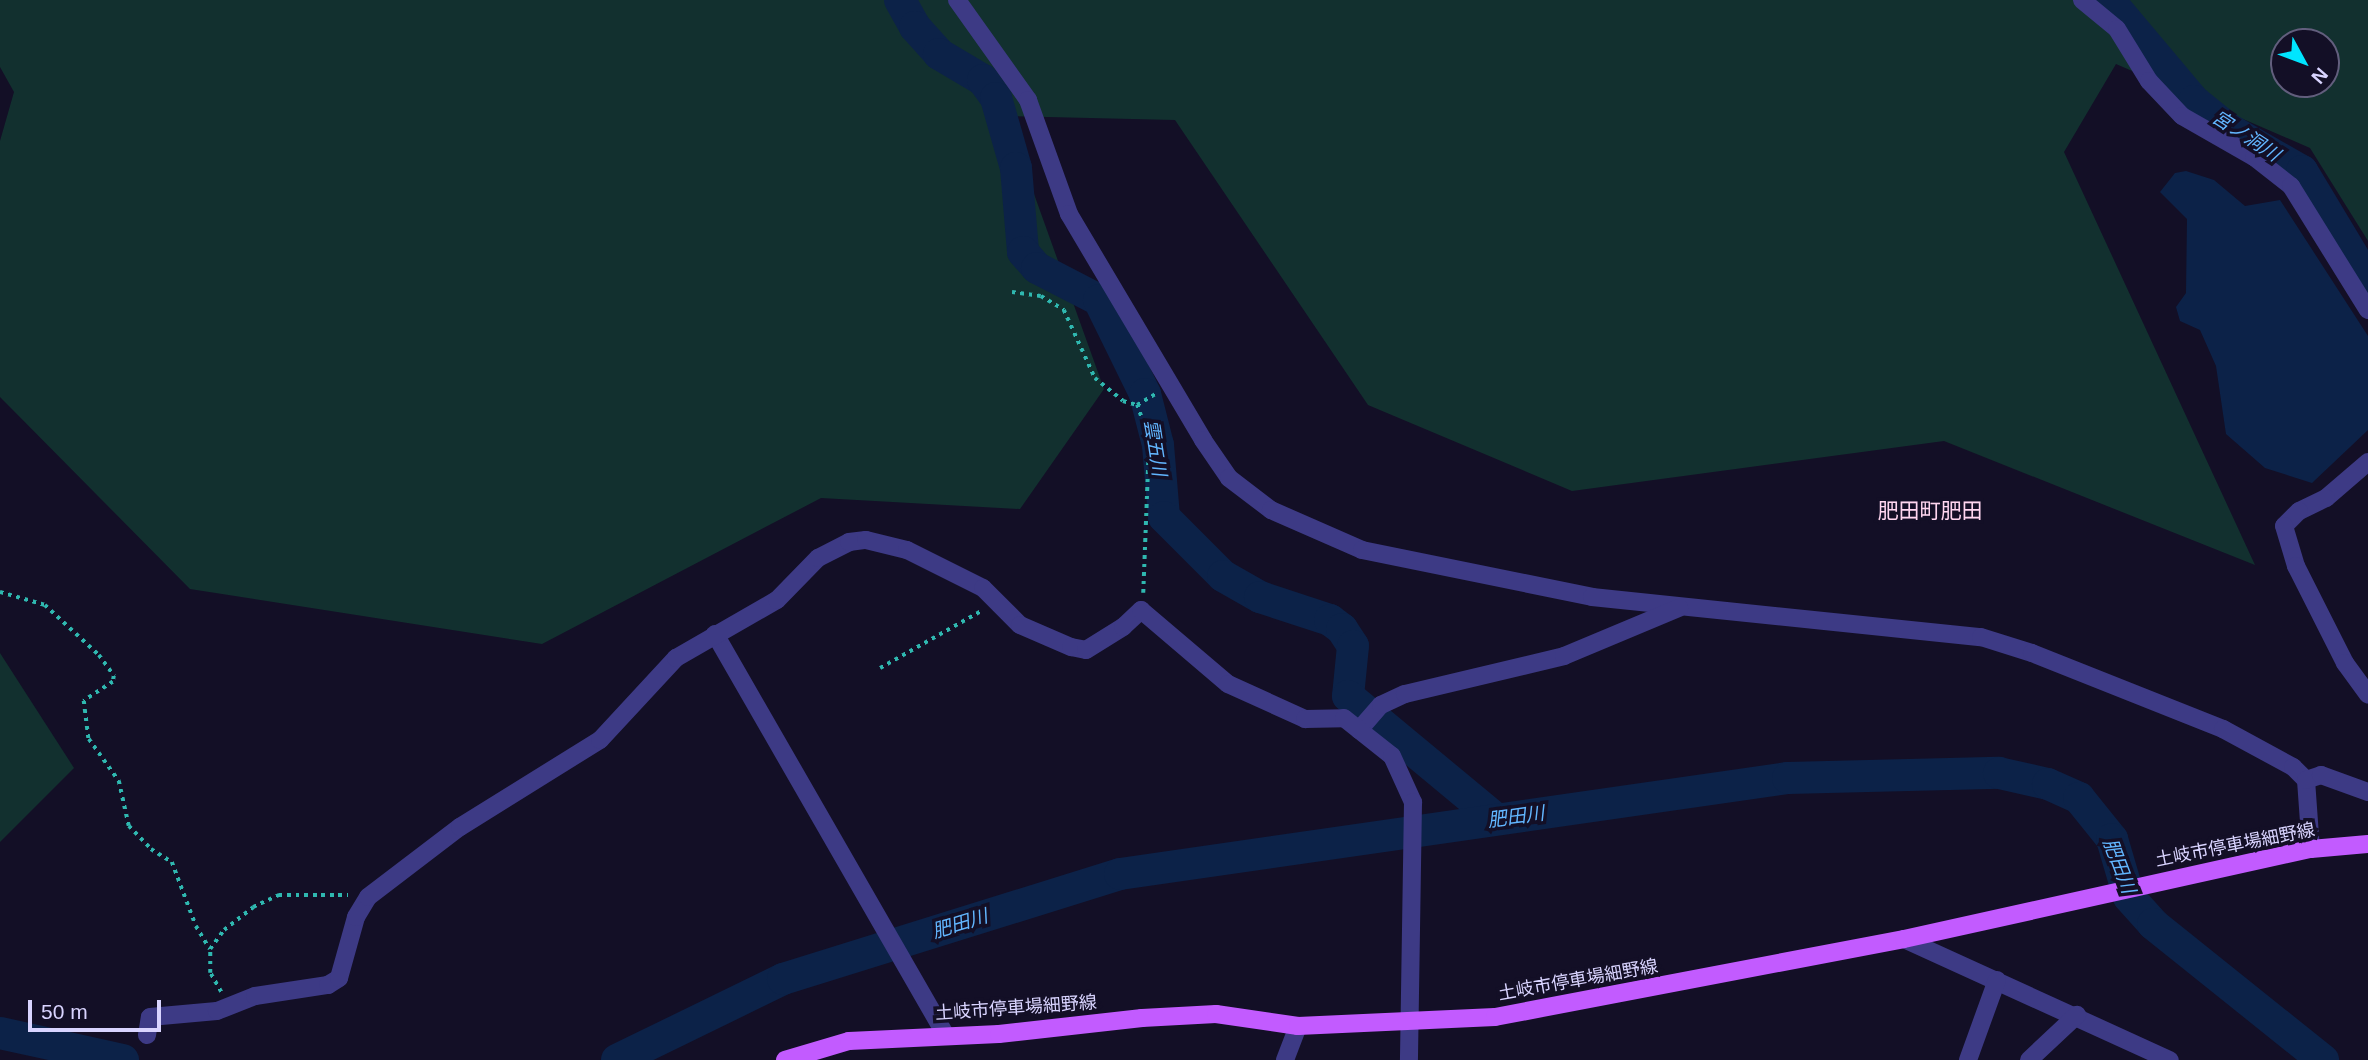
<!DOCTYPE html>
<html>
<head>
<meta charset="utf-8">
<style>
  body { margin:0 }
  #map { position:relative; width:2368px; height:1060px; overflow:hidden; background:#130f26; font-family:Arial,"Noto Sans JP",sans-serif }
  div>[style] { position:absolute }
  [style*='--x'] { left:calc(var(--x)*1px); top:calc(var(--y)*1px); width:calc(var(--w)*1px); rotate:calc(var(--a)*1deg) }
  .green>* { inset:0; background:#12302f }
  .water>* { inset:0; background:#0c2248 }
  .stream>* { height:5px; margin:-2.5px; padding:0 2.5px; transform-origin:2.5px; border-radius:2.5px; background:#0c2248 }
  .river>* { height:32px; margin:-16px; padding:0 16px; transform-origin:16px; border-radius:16px; background:#0c2248 }
  .path>* { height:3.5px; margin-top:-1.75px; transform-origin:0; background:repeating-linear-gradient(90deg,#2fb8b0 0 3.5px,transparent 0 8.5px) }
  .minor>* { height:18px; margin:-9px; padding:0 9px; transform-origin:9px; border-radius:9px; background:#3d3a85 }
  .major>* { height:18px; margin:-9px; padding:0 9px; transform-origin:9px; border-radius:9px; background:#c25bff }
  span { translate:-50% -50%; white-space:nowrap; text-align:center; line-height:1.15; -webkit-text-stroke:7px #130f26; paint-order:stroke }
  .street-label { font-size:18px; color:#d9d4ff }
  .water-label { font-size:19px; color:#62b6ff; font-style:italic }
  .quarter-label { font-size:21px; color:#ffd6f0 }
  .north { position:absolute; left:2270px; top:28px; width:70px; height:70px; box-sizing:border-box; background:#130f26; border:2px solid #625e7d; border-radius:50%; rotate:131deg; font-size:19px; font-weight:700; line-height:28px; text-align:center; color:#d9d4ff }
  .north::after { content:''; display:block; margin:auto; width:24px; height:32px; background:#00e5ff; clip-path:polygon(50% 0,100% 100%,50% 72%,0 100%) }
  .scale { position:absolute; left:28px; top:1000px; width:133px; height:32px; box-sizing:border-box; border:4px solid #d9d4ff; border-top:0; padding-left:9px; font-size:21px; line-height:24px; white-space:nowrap; color:#d9d4ff; -webkit-text-stroke:5px #130f26; paint-order:stroke }
</style>
</head>
<body>
<div id="map">
  <div class="green">
    <i style="clip-path:polygon(evenodd,0 0,2368px 0,2368px 241px,2310px 148px,2116px 64px,2064px 152px,2255px 565px,1944px 441px,1572px 491px,1368px 405px,1175px 120px,1006px 116px,1104px 389px,1020px 509px,821px 498px,542px 644px,190px 589px,0 397px,0 141px,14px 92px,0 67px,0 0,2284px 42px,2326px 42px,2326px 84px,2284px 84px,2284px 42px)"></i>
    <i style="clip-path:polygon(0 653px,74px 768px,0 842px)"></i>
  </div>
  <div class="water">
    <i style="clip-path:polygon(2186px 171px,2214px 180px,2245px 206px,2280px 200px,2368px 336px,2368px 430px,2312px 483px,2265px 468px,2226px 434px,2216px 366px,2200px 330px,2180px 321px,2176px 307px,2186px 293px,2187px 219px,2160px 192px,2175px 173px)"></i>
  </div>
  <div class="stream">
    <i style="--x:103;--y:1060;--w:4;--a:-63"></i>
  </div>
  <div class="river">
    <i style="--x:900;--y:0;--w:31;--a:61"></i>
    <i style="--x:915;--y:27;--w:36;--a:48"></i>
    <i style="--x:939;--y:54;--w:51;--a:30.6"></i>
    <i style="--x:983;--y:80;--w:22;--a:54"></i>
    <i style="--x:996;--y:98;--w:73;--a:74.1"></i>
    <i style="--x:1016;--y:168;--w:84;--a:85.2"></i>
    <i style="--x:1023;--y:252;--w:21;--a:49"></i>
    <i style="--x:1037;--y:268;--w:70;--a:27.3"></i>
    <i style="--x:1099;--y:300;--w:105;--a:63.9"></i>
    <i style="--x:1145;--y:394;--w:53;--a:75.7"></i>
    <i style="--x:1158;--y:445;--w:72;--a:85.2"></i>
    <i style="--x:1164;--y:517;--w:83;--a:45"></i>
    <i style="--x:1223;--y:576;--w:43;--a:29.6"></i>
    <i style="--x:1260;--y:597;--w:74;--a:18.2"></i>
    <i style="--x:1330;--y:620;--w:15;--a:37"></i>
    <i style="--x:1342;--y:629;--w:20;--a:57"></i>
    <i style="--x:1353;--y:646;--w:50;--a:95.7"></i>
    <i style="--x:1348;--y:696;--w:192;--a:39.7"></i>
    <i style="--x:2109;--y:0;--w:132;--a:49.9"></i>
    <i style="--x:2194;--y:101;--w:46;--a:38.9"></i>
    <i style="--x:2230;--y:130;--w:83;--a:29.7"></i>
    <i style="--x:2302;--y:171;--w:128;--a:59"></i>
    <i style="--x:0;--y:1033;--w:126;--a:12.4"></i>
    <i style="--x:617;--y:1060;--w:185;--a:-26"></i>
    <i style="--x:783;--y:979;--w:353;--a:-17.3"></i>
    <i style="--x:1120;--y:874;--w:675;--a:-8.18"></i>
    <i style="--x:1788;--y:778;--w:211;--a:-1.4"></i>
    <i style="--x:1999;--y:773;--w:50;--a:12.7"></i>
    <i style="--x:2048;--y:784;--w:34;--a:24"></i>
    <i style="--x:2079;--y:798;--w:53;--a:51.2"></i>
    <i style="--x:2112;--y:839;--w:60;--a:73.7"></i>
    <i style="--x:2129;--y:897;--w:36;--a:48"></i>
    <i style="--x:2153;--y:924;--w:218;--a:38.7"></i>
  </div>
  <div class="path">
    <i style="--x:1012;--y:292;--w:29;--a:8"></i>
    <i style="--x:1041;--y:296;--w:27;--a:31"></i>
    <i style="--x:1064;--y:310;--w:75;--a:65.5"></i>
    <i style="--x:1095;--y:378;--w:36;--a:39"></i>
    <i style="--x:1123;--y:401;--w:15;--a:16"></i>
    <i style="--x:0;--y:592;--w:47;--a:16.1"></i>
    <i style="--x:45;--y:605;--w:74;--a:42.8"></i>
    <i style="--x:99;--y:655;--w:26;--a:54"></i>
    <i style="--x:114;--y:676;--w:6;--a:99"></i>
    <i style="--x:113;--y:682;--w:35;--a:147"></i>
    <i style="--x:84;--y:701;--w:38;--a:83"></i>
    <i style="--x:89;--y:739;--w:52;--a:54.5"></i>
    <i style="--x:119;--y:781;--w:46;--a:77.5"></i>
    <i style="--x:129;--y:826;--w:32;--a:46"></i>
    <i style="--x:151;--y:849;--w:25;--a:32"></i>
    <i style="--x:172;--y:862;--w:68;--a:69.4"></i>
    <i style="--x:196;--y:926;--w:27;--a:59"></i>
    <i style="--x:1143;--y:593;--w:153;--a:-87.8"></i>
    <i style="--x:1149;--y:440;--w:37;--a:-109"></i>
    <i style="--x:1137;--y:405;--w:23;--a:-31"></i>
    <i style="--x:880;--y:668;--w:116;--a:-29.4"></i>
    <i style="--x:221;--y:992;--w:22;--a:-120"></i>
    <i style="--x:210;--y:973;--w:24;--a:-90"></i>
    <i style="--x:210;--y:949;--w:24;--a:-54"></i>
    <i style="--x:224;--y:930;--w:37;--a:-38"></i>
    <i style="--x:253;--y:907;--w:29;--a:-25"></i>
    <i style="--x:279;--y:895;--w:69;--a:0"></i>
  </div>
  <div class="minor">
    <i style="--x:957;--y:0;--w:123;--a:54.6"></i>
    <i style="--x:1028;--y:100;--w:121;--a:70.2"></i>
    <i style="--x:1069;--y:214;--w:263;--a:59.3"></i>
    <i style="--x:1203;--y:440;--w:46;--a:55.6"></i>
    <i style="--x:1229;--y:478;--w:53;--a:37.3"></i>
    <i style="--x:1271;--y:510;--w:99;--a:23.7"></i>
    <i style="--x:1362;--y:550;--w:235;--a:11.5"></i>
    <i style="--x:1592;--y:597;--w:391;--a:5.9"></i>
    <i style="--x:1981;--y:637;--w:53;--a:17.4"></i>
    <i style="--x:2032;--y:653;--w:206;--a:21.7"></i>
    <i style="--x:2223;--y:729;--w:80;--a:28.5"></i>
    <i style="--x:2293;--y:767;--w:18;--a:45"></i>
    <i style="--x:2306;--y:780;--w:69;--a:85.9"></i>
    <i style="--x:2082;--y:0;--w:45;--a:39.6"></i>
    <i style="--x:2117;--y:29;--w:61;--a:58.4"></i>
    <i style="--x:2149;--y:81;--w:48;--a:46.7"></i>
    <i style="--x:2182;--y:116;--w:83;--a:29.7"></i>
    <i style="--x:2254;--y:157;--w:47;--a:38.1"></i>
    <i style="--x:2291;--y:186;--w:146;--a:58.2"></i>
    <i style="--x:2368;--y:462;--w:55;--a:139.4"></i>
    <i style="--x:2326;--y:498;--w:30;--a:154"></i>
    <i style="--x:2299;--y:511;--w:21;--a:135"></i>
    <i style="--x:2284;--y:526;--w:42;--a:73.3"></i>
    <i style="--x:2296;--y:566;--w:109;--a:63.2"></i>
    <i style="--x:2345;--y:663;--w:39;--a:54"></i>
    <i style="--x:715;--y:634;--w:461;--a:60.1"></i>
    <i style="--x:1359;--y:730;--w:33;--a:-49"></i>
    <i style="--x:1381;--y:705;--w:26;--a:-25"></i>
    <i style="--x:1405;--y:694;--w:163;--a:-13.4"></i>
    <i style="--x:1564;--y:656;--w:125;--a:-22.7"></i>
    <i style="--x:2306;--y:780;--w:16;--a:-18"></i>
    <i style="--x:2321;--y:775;--w:50;--a:19.9"></i>
    <i style="--x:1904;--y:939;--w:292;--a:24.5"></i>
    <i style="--x:147;--y:1035;--w:18;--a:-81"></i>
    <i style="--x:150;--y:1017;--w:67;--a:-5.1"></i>
    <i style="--x:217;--y:1011;--w:41;--a:-21.5"></i>
    <i style="--x:255;--y:996;--w:74;--a:-8.6"></i>
    <i style="--x:328;--y:985;--w:13;--a:-32"></i>
    <i style="--x:339;--y:978;--w:63;--a:-74.4"></i>
    <i style="--x:356;--y:917;--w:23;--a:-59"></i>
    <i style="--x:368;--y:897;--w:116;--a:-37.3"></i>
    <i style="--x:460;--y:827;--w:165;--a:-31.9"></i>
    <i style="--x:600;--y:740;--w:112;--a:-47.2"></i>
    <i style="--x:676;--y:658;--w:116;--a:-29.9"></i>
    <i style="--x:777;--y:600;--w:59;--a:-45.7"></i>
    <i style="--x:818;--y:558;--w:35;--a:-27"></i>
    <i style="--x:849;--y:542;--w:17;--a:-7"></i>
    <i style="--x:866;--y:540;--w:42;--a:13.7"></i>
    <i style="--x:907;--y:550;--w:85;--a:26.6"></i>
    <i style="--x:983;--y:588;--w:52;--a:45"></i>
    <i style="--x:1020;--y:625;--w:56;--a:23.3"></i>
    <i style="--x:1071;--y:647;--w:15;--a:11"></i>
    <i style="--x:1086;--y:650;--w:44;--a:-31.9"></i>
    <i style="--x:1123;--y:627;--w:25;--a:-43"></i>
    <i style="--x:1141;--y:610;--w:114;--a:40.4"></i>
    <i style="--x:1228;--y:684;--w:85;--a:24.4"></i>
    <i style="--x:1305;--y:719;--w:39;--a:-1"></i>
    <i style="--x:1344;--y:718;--w:61;--a:38.4"></i>
    <i style="--x:1392;--y:756;--w:51;--a:65.5"></i>
    <i style="--x:1413;--y:802;--w:258;--a:90.9"></i>
    <i style="--x:1285;--y:1060;--w:36;--a:-69"></i>
    <i style="--x:1968;--y:1060;--w:85;--a:-70.1"></i>
    <i style="--x:2029;--y:1060;--w:66;--a:-43.2"></i>
  </div>
  <div class="major">
    <i style="--x:785;--y:1060;--w:67;--a:-16.5"></i>
    <i style="--x:849;--y:1041;--w:150;--a:-2.7"></i>
    <i style="--x:999;--y:1034;--w:144;--a:-6.4"></i>
    <i style="--x:1142;--y:1018;--w:74;--a:-3.1"></i>
    <i style="--x:1216;--y:1014;--w:83;--a:8.3"></i>
    <i style="--x:1298;--y:1026;--w:197;--a:-2.6"></i>
    <i style="--x:1495;--y:1017;--w:416;--a:-10.8"></i>
    <i style="--x:1904;--y:939;--w:417;--a:-12.5"></i>
    <i style="--x:2311;--y:849;--w:57;--a:-5"></i>
  </div>
  <div class="street-label">
    <span style="left:2235px;top:845px;rotate:-11deg">土岐市停車場細野線</span>
    <span style="left:1578px;top:980px;rotate:-10deg">土岐市停車場細野線</span>
    <span style="left:1016px;top:1008px;rotate:-4deg">土岐市停車場細野線</span>
  </div>
  <div class="water-label">
    <span style="left:2246px;top:136px;rotate:33deg">宮ノ洞川</span>
    <span style="left:1155px;top:448px;rotate:81deg">雲五川</span>
    <span style="left:1516px;top:817px;rotate:-8deg">肥田川</span>
    <span style="left:2119px;top:866px;rotate:69deg">肥田川</span>
    <span style="left:960px;top:924px;rotate:-17deg">肥田川</span>
  </div>
  <div class="quarter-label">
    <span style="left:1930px;top:511px">肥田町肥田</span>
  </div>
  <div class="north">N</div>
  <div class="scale">50 m</div>
</div>
</body>
</html>
